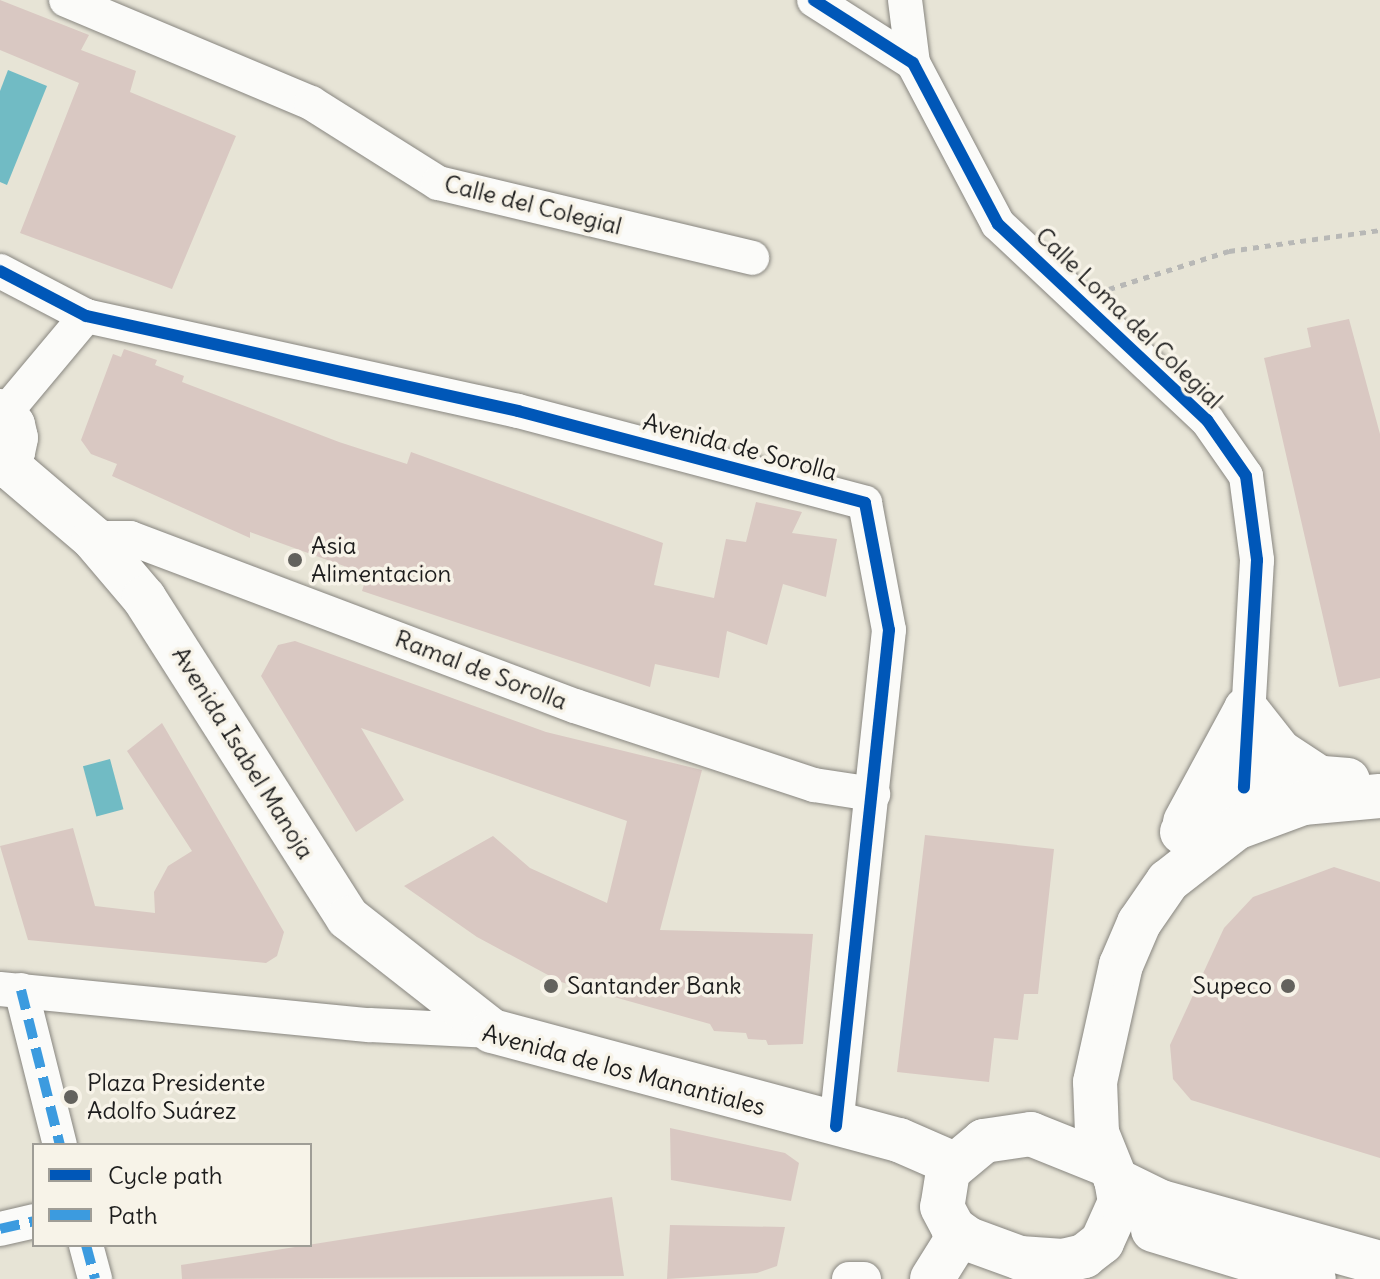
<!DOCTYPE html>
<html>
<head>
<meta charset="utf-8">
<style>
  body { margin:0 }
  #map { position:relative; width:1380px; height:1279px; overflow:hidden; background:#e7e4d6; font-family:Delius,sans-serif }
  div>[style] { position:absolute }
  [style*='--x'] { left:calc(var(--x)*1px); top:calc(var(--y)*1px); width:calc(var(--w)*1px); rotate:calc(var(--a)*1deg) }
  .water>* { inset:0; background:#71bbc4; transform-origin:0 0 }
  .building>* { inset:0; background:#d9c8c2 }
  .path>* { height:5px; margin-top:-2.5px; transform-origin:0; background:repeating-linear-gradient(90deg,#b8b8b6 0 6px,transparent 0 12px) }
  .roads { filter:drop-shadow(0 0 2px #888680) drop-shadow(0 0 2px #888680) }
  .street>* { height:34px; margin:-17px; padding:0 17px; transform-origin:17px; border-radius:17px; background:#fbfbf9 }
  .secondary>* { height:44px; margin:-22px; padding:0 22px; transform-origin:22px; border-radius:22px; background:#fbfbf9 }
  .quiet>* { height:10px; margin-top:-5px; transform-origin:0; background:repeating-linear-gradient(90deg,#3c9bdf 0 20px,transparent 0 30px) }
  .cycleway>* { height:12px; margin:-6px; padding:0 6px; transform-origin:6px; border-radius:6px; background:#0057b8 }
  .dots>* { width:22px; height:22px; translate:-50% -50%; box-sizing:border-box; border:4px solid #f7f3e8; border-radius:50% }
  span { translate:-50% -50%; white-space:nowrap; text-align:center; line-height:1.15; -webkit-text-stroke:7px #f7f3e8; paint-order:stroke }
  .street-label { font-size:24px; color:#1c1c1c }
  .poi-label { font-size:24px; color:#1c1c1c }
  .left { translate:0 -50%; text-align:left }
  .right { translate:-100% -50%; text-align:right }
  .legend { position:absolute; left:32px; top:1143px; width:280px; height:104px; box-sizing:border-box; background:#f7f3e8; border:2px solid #9f9d96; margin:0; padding:10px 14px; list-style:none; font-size:24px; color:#1c1c1c }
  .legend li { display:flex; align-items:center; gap:16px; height:40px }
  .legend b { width:40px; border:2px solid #9f9d96 }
</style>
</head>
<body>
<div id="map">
  <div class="water">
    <i style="clip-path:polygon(8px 70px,47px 86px,7px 185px,0 182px,0 91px)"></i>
    <i style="left:110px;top:759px;width:52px;height:28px;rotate:75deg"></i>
  </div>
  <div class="building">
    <i style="clip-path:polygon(0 0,89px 35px,81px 50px,136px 71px,130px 92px,236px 136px,172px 289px,20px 233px,79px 83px,0 50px)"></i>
    <i style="clip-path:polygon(1349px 319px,1380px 434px,1380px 678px,1339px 687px,1264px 358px,1311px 347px,1307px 328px)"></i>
    <i style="clip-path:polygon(124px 349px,157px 360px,155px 365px,184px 376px,182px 382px,339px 442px,407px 464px,411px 452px,663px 543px,654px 585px,714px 598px,726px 539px,746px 542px,756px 502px,802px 512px,792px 533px,837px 539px,826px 597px,783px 584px,767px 645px,727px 631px,719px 678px,655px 664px,650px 687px,362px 591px,366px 578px,343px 571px,344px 566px,250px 532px,250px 538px,112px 476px,117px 464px,91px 454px,81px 440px,113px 354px,121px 357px)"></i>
    <i style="clip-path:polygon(295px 641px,546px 732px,702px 770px,660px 930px,813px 934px,803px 1044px,768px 1045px,766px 1040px,748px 1039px,746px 1033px,714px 1031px,710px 1024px,561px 982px,477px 937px,404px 886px,493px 836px,530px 868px,607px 903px,627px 821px,361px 728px,404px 800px,356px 832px,261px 676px,278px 645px)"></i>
    <i style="clip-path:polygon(162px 723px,284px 932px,277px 956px,266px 963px,28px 940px,0 846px,73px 828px,95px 906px,155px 913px,154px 892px,168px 866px,192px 851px,127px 751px)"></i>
    <i style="clip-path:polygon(925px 835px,1054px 849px,1038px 994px,1024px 994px,1018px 1040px,994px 1038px,989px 1082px,897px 1072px)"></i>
    <i style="clip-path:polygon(1334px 867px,1380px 882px,1380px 1158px,1191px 1100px,1173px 1079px,1170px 1045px,1224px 928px,1253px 897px)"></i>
    <i style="clip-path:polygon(670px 1128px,785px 1153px,799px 1163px,791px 1201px,671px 1180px)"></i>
    <i style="clip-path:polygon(612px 1197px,624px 1276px,182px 1279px,181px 1265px)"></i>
    <i style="clip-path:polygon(670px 1225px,785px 1227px,777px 1266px,757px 1273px,667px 1279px)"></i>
  </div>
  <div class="path">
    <i style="--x:1109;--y:289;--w:126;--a:-17.6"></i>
    <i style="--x:1229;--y:251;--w:152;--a:-7.9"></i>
  </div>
  <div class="roads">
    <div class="street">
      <i style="--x:66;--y:0;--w:266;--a:22.8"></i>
      <i style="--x:311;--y:103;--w:150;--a:32.2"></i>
      <i style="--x:438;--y:183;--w:323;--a:13.4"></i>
      <i style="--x:814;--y:0;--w:117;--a:32.5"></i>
      <i style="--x:913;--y:63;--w:182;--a:62.2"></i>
      <i style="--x:998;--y:224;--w:287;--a:43.2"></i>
      <i style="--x:1207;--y:420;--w:68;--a:55.1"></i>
      <i style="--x:1246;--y:476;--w:85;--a:82.5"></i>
      <i style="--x:1257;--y:560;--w:228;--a:93.3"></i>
      <i style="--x:905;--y:0;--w:64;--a:82.8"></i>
      <i style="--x:0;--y:271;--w:97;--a:27.6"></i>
      <i style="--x:86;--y:316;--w:442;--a:12.4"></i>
      <i style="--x:518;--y:411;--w:359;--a:14.8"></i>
      <i style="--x:865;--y:503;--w:129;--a:79.3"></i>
      <i style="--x:889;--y:630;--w:499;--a:96.1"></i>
      <i style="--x:4;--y:414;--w:128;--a:-50.1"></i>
      <i style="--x:93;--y:538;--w:37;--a:0"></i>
      <i style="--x:130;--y:538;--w:476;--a:20.7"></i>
      <i style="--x:575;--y:706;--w:252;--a:18.3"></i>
      <i style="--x:814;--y:785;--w:60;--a:8.7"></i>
      <i style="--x:0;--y:989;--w:372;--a:5.6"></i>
      <i style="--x:370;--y:1025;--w:122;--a:2.8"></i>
      <i style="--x:21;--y:990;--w:160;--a:75.9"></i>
      <i style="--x:0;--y:1229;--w:35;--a:-13"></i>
      <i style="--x:86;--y:1245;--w:35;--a:75"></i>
      <i style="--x:849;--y:1279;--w:15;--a:0"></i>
    </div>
    <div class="secondary">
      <i style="--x:0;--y:411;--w:19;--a:47"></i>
      <i style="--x:13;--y:425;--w:13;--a:77"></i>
      <i style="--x:16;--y:438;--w:14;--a:102"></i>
      <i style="--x:13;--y:452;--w:19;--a:133"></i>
      <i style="--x:5;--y:463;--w:116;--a:40.4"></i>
      <i style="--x:93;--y:538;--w:79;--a:49.6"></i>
      <i style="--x:144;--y:598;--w:379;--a:57.5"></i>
      <i style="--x:348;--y:918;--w:183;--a:38.1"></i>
      <i style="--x:492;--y:1031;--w:421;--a:15"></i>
      <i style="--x:899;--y:1140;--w:60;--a:23.6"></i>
      <i style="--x:1185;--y:822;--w:128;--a:-61.6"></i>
      <i style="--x:1246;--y:709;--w:55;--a:51.7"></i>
      <i style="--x:1280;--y:752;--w:45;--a:33.3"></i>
      <i style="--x:1182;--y:832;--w:76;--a:-35.4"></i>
      <i style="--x:1244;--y:788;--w:44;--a:-17.2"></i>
      <i style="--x:1286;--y:775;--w:62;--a:4.6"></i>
      <i style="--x:1108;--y:1165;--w:83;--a:-158.1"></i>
      <i style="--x:1031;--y:1134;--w:48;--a:171.5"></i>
      <i style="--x:984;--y:1141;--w:47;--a:140.2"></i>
      <i style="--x:948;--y:1171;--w:36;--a:99"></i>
      <i style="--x:942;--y:1207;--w:24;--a:62"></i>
      <i style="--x:953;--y:1228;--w:19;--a:36"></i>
      <i style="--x:968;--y:1239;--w:55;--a:20.1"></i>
      <i style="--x:1020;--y:1258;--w:43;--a:4"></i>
      <i style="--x:1063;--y:1261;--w:22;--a:-13"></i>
      <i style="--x:1084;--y:1256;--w:23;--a:-38"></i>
      <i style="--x:1102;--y:1242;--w:44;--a:-65.8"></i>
      <i style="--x:1120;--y:1202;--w:22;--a:-100"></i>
      <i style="--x:1116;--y:1180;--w:51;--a:-112"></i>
      <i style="--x:1097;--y:1133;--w:51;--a:-92.2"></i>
      <i style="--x:1095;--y:1082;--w:120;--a:-77.5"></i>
      <i style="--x:1121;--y:965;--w:46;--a:-66.8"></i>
      <i style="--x:1139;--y:923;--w:51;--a:-55.4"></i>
      <i style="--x:1168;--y:881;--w:86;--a:-37.9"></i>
      <i style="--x:1236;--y:828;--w:72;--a:-20.5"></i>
      <i style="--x:1303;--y:803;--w:77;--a:-5.2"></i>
      <i style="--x:1116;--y:1180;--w:50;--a:26.1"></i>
      <i style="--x:1161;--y:1202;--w:227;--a:15.6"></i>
      <i style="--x:1153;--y:1230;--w:168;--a:16.9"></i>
      <i style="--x:932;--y:1279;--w:53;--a:-58.1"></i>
    </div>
  </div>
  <div class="quiet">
    <i style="--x:21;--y:990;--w:160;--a:75.9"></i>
    <i style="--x:0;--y:1229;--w:35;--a:-13"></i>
    <i style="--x:86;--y:1245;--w:35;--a:75"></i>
  </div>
  <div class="cycleway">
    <i style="--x:814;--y:0;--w:117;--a:32.5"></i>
    <i style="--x:913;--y:63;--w:182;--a:62.2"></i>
    <i style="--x:998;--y:224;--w:287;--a:43.2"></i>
    <i style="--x:1207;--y:420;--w:68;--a:55.1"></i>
    <i style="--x:1246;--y:476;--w:85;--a:82.5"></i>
    <i style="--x:1257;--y:560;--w:228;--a:93.3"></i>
    <i style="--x:0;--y:271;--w:97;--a:27.6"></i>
    <i style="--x:86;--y:316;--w:442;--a:12.4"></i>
    <i style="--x:518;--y:411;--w:359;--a:14.8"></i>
    <i style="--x:865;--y:503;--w:129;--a:79.3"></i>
    <i style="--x:889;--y:630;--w:499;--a:96.1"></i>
  </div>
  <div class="dots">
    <i style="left:295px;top:560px;background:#63625d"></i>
    <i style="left:551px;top:986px;background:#63625d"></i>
    <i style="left:1288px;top:986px;background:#63625d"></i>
    <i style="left:71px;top:1097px;background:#63625d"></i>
  </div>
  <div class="street-label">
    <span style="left:533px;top:205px;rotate:14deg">Calle del Colegial</span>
    <span style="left:1129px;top:318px;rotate:44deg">Calle Loma del Colegial</span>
    <span style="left:740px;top:447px;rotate:15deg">Avenida de Sorolla</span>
    <span style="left:481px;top:670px;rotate:21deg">Ramal de Sorolla</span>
    <span style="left:243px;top:753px;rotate:58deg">Avenida Isabel Manoja</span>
    <span style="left:624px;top:1070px;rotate:15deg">Avenida de los Manantiales</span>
  </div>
  <div class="poi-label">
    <span class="left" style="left:311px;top:560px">Asia<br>Alimentacion</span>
    <span class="left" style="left:567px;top:986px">Santander Bank</span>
    <span class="right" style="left:1272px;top:986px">Supeco</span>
    <span class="left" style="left:87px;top:1097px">Plaza Presidente<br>Adolfo Suárez</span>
  </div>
  <ul class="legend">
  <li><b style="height:10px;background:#0057b8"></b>Cycle path</li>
  <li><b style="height:10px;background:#3c9bdf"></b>Path</li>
  </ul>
</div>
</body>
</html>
